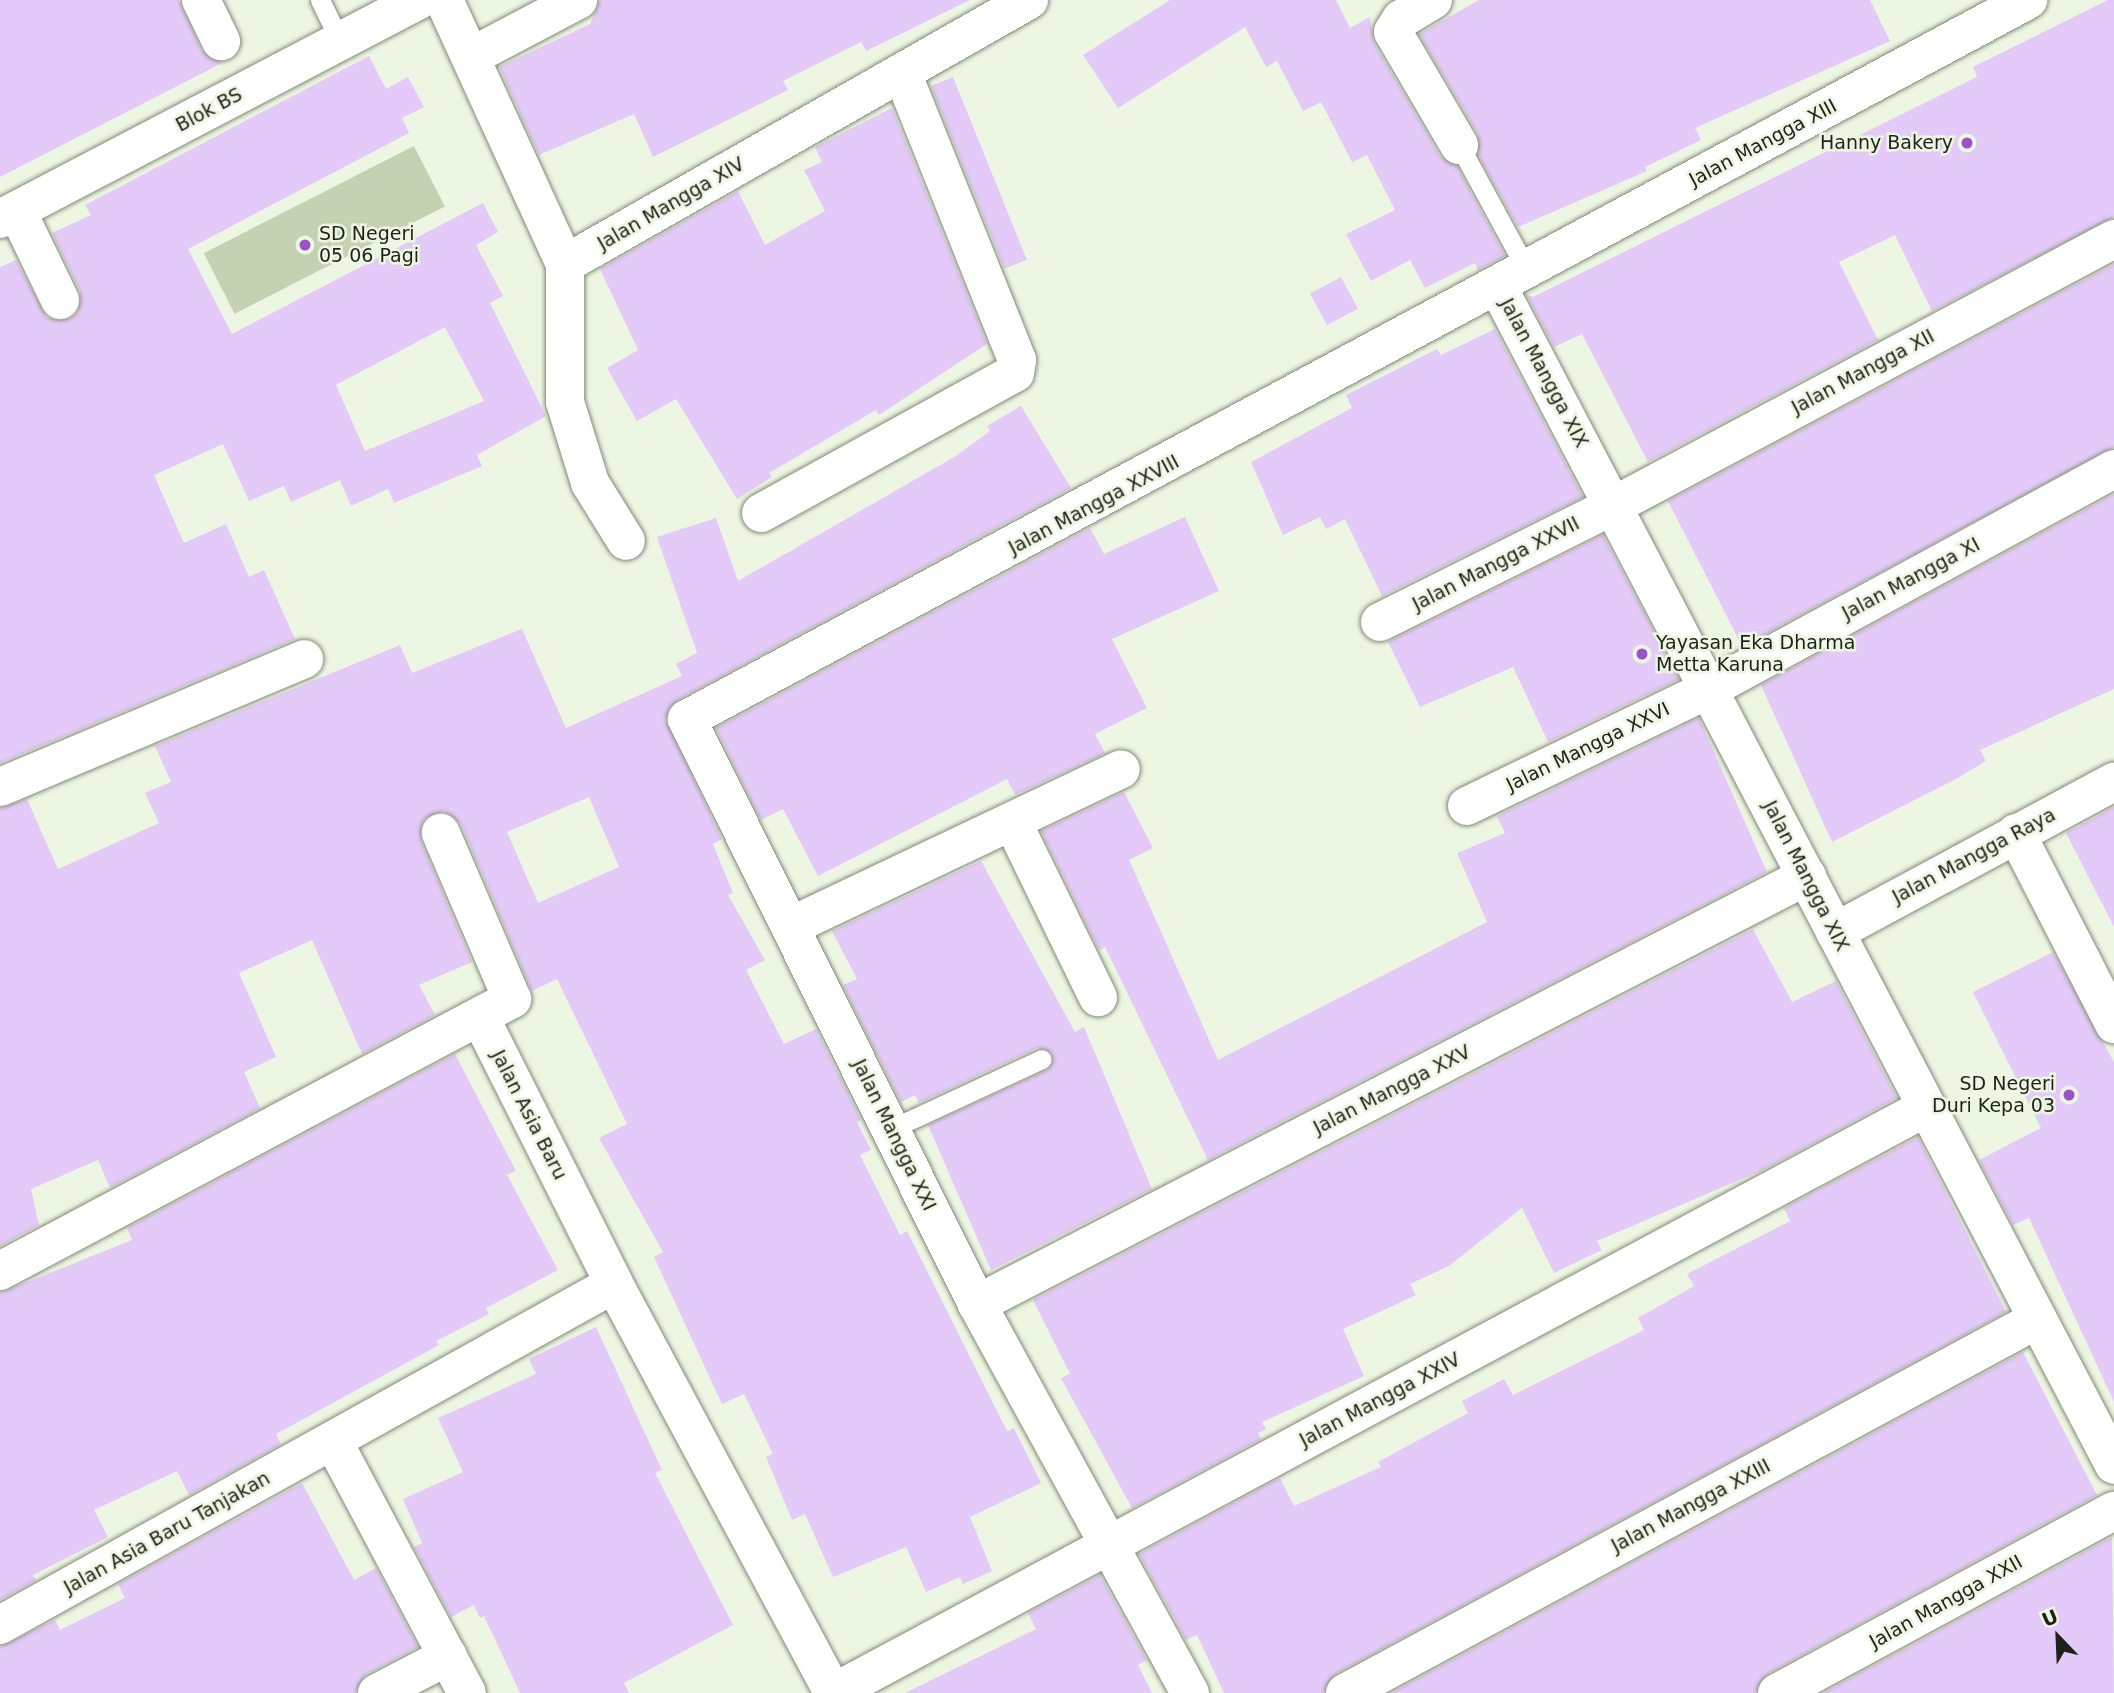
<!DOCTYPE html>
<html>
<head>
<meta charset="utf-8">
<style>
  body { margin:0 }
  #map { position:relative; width:2114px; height:1693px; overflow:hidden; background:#edf6e2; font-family:"DejaVu Sans",sans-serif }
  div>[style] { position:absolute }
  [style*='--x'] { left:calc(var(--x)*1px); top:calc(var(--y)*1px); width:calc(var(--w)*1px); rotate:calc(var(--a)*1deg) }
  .green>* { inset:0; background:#c4d1b3; transform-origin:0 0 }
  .building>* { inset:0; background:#e4caf8; transform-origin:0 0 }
  .roads { filter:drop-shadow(0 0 2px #828a78) drop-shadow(0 0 2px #828a78) }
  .service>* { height:19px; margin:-9.5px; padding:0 9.5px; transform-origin:9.5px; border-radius:9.5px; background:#fff }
  .minor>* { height:38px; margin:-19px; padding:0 19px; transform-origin:19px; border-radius:19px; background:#fff }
  .dots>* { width:19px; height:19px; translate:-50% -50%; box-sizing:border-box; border:4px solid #edf6e2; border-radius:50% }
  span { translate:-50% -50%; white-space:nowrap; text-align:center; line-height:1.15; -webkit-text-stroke:5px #edf6e2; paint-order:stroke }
  .street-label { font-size:19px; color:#1f221b }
  .poi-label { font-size:19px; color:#1f221b }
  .right { translate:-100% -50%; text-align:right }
  .left { translate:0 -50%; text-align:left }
  .north { position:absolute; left:2023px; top:1602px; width:70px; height:70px; -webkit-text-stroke:5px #edf6e2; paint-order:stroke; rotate:337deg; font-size:19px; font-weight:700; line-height:28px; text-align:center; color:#1f221b }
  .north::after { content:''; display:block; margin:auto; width:24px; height:32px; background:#1f221b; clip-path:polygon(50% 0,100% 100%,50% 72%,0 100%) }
</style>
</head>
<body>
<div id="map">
  <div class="green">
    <i style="left:414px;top:146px;width:68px;height:236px;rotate:63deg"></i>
  </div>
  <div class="building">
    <i style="clip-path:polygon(0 0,179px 0,202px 51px,222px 63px,0 177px)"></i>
    <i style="clip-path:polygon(600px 0,970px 0,866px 51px,861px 42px,783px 81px,788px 90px,653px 157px,634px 114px,539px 155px,499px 67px,590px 24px)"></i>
    <i style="clip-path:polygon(1170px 0,1336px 0,1350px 28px,1370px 17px,1374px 43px,1440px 156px,1457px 166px,1505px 256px,1478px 270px,1475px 263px,1425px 288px,1410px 260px,1371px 281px,1346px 234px,1395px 210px,1367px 155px,1352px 162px,1321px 102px,1303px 111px,1277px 61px,1266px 67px,1245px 27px,1118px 108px,1083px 55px)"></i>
    <i style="clip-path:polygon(1479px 0,1870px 0,1890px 41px,1695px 128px,1701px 140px,1645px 167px,1647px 171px,1518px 227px,1478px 155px,1478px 134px,1419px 34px)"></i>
    <i style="clip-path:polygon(2108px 0,2114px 0,2114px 217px,1932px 311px,1895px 235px,1839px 262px,1878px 340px,1648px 462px,1582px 334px,1554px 347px,1526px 294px,1533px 297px,1977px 77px,1973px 67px)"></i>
    <i style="clip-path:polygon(evenodd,369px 56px,386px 89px,408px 77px,424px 107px,402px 118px,409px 133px,188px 249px,232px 334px,483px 203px,498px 232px,476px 245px,503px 296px,490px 303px,546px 416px,477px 455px,482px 466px,394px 503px,388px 489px,351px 506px,340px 480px,291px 502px,284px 486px,249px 501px,223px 444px,154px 475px,184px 543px,226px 524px,249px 577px,264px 570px,295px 639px,0 763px,0 267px,16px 260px,47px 318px,70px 319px,78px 312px,80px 291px,52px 233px,91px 215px,85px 205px,369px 56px,445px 327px,484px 401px,365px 451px,336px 385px,445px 327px)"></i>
    <i style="left:953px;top:77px;width:197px;height:24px;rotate:68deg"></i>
    <i style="clip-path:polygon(892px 108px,987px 344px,879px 415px,876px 410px,769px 473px,772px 477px,737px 499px,676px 399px,637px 421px,607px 368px,638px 350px,600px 269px,738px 191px,765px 245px,825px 211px,804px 170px,822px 162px,815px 147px)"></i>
    <i style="clip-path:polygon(2114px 264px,2114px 447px,1742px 646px,1668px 501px)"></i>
    <i style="left:1341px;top:277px;width:36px;height:35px;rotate:62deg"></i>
    <i style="clip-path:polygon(1495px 329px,1583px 497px,1382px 596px,1345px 519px,1326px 529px,1320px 517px,1283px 535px,1251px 462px,1352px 408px,1346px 395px,1437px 349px,1441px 355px)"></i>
    <i style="clip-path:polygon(evenodd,1021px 406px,1071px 488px,677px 700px,665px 719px,722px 839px,713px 844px,733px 893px,728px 895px,765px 960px,746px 970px,784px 1044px,816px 1029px,861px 1120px,857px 1122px,871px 1150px,860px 1155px,900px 1235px,907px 1231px,1007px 1431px,1014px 1428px,1041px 1483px,970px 1517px,992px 1571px,963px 1584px,960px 1577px,926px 1592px,906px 1547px,833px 1577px,805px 1514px,792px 1520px,766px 1457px,773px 1454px,744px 1394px,722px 1404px,654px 1257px,663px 1252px,599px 1138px,627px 1124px,557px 979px,532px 991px,461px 824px,444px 811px,424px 819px,421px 841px,472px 962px,419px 985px,435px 1015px,362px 1054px,312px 940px,239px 973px,276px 1057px,244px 1072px,260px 1108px,110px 1188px,98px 1160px,31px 1189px,39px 1225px,0 1246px,0 808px,27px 799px,58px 869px,159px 823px,145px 793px,171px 782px,155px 746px,400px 645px,412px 673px,522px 629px,566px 728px,682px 676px,676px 664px,697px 653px,657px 537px,716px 518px,738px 581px,956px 456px,990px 431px,987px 426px,1021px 406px,589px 797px,619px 867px,538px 903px,507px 832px,589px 797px)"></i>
    <i style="clip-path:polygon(2114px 494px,2114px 689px,1980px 750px,1986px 761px,1956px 779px,1832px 842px,1761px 685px)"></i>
    <i style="clip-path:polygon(1185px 517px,1219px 591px,1112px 639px,1147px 708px,1095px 734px,1105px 753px,1015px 795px,1007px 779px,818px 876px,783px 809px,761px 820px,716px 728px,1090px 528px,1104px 554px)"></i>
    <i style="clip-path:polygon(1603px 535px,1679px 679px,1548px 742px,1513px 667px,1420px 707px,1388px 642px)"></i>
    <i style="clip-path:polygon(1699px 718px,1767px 872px,1208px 1160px,1105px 947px,1099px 950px,1041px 831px,1124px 792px,1153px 848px,1129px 860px,1218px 1060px,1487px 922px,1457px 853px,1505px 833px,1497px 816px)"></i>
    <i style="clip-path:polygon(2114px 807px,2114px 927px,2066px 833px)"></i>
    <i style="clip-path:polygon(981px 861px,1075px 1032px,1084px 1027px,1152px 1189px,991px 1270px,928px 1125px,1047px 1070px,1053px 1054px,1037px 1048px,919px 1103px,915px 1095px,901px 1102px,843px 985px,857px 979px,832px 931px)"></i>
    <i style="clip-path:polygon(1753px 929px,1792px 1002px,1836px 981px,1897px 1098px,1765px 1169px,1597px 1241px,1602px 1250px,1554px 1273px,1522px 1208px,1449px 1266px,1410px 1284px,1416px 1295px,1343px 1329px,1364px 1376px,1262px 1422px,1266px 1429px,1258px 1433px,1261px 1439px,1132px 1508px,1061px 1378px,1070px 1374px,1033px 1300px)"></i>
    <i style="clip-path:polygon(2053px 952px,2114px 1062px,2114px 1402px,2029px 1218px,2013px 1225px,1979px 1160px,2041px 1128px,1973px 992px)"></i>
    <i style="clip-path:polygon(455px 1054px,516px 1171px,507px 1175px,558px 1270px,486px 1308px,489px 1314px,436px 1341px,439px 1345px,276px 1434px,281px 1444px,189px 1495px,177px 1471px,94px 1510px,108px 1537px,33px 1575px,36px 1580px,0 1600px,0 1293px,132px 1240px,127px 1228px)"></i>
    <i style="clip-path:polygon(1918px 1137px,2006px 1312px,1335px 1674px,1323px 1693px,1224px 1693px,1197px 1635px,1186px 1640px,1139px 1554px,1280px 1478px,1294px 1506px,1381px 1467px,1378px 1462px,1468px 1413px,1462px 1401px,1504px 1379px,1513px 1395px,1644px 1330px,1638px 1318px,1694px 1286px,1687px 1274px,1790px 1221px,1784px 1208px)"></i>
    <i style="clip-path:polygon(596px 1327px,662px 1470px,655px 1473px,733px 1625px,624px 1683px,629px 1693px,520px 1693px,484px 1616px,480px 1618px,474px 1605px,451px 1617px,414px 1547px,422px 1543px,403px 1499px,463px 1472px,438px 1418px,536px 1374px,529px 1359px)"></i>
    <i style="clip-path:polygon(2023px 1352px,2097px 1495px,1767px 1674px,1755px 1693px,1391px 1693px)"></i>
    <i style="clip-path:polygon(302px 1483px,354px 1580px,376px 1568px,418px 1647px,366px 1674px,355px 1693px,0 1693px,0 1647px,55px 1620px,60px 1630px,125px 1598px,118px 1584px)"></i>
    <i style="clip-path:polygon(2112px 1537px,2114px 1693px,1823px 1693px)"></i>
    <i style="clip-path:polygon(1100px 1575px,1147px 1660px,1138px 1665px,1152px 1693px,905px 1693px,1036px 1629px,1028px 1613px)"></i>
  </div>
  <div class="roads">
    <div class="service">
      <i style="--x:320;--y:0;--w:46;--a:64"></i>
      <i style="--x:1459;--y:145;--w:142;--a:61.5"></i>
      <i style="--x:891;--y:1129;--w:166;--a:-24.9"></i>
    </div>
    <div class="minor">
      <i style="--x:201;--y:0;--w:46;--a:64"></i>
      <i style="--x:444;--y:0;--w:290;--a:65.4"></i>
      <i style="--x:565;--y:264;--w:138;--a:90"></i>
      <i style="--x:565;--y:402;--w:85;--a:72.8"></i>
      <i style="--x:590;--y:483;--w:68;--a:58.2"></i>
      <i style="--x:1433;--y:0;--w:37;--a:149"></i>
      <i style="--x:1401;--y:19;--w:15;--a:122"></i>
      <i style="--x:1393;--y:32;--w:131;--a:59.7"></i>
      <i style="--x:472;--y:56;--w:120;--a:-27.8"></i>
      <i style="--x:17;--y:211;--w:99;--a:64.2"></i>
      <i style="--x:0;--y:219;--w:473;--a:-27.6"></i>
      <i style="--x:565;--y:264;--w:534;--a:-29.64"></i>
      <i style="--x:1498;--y:287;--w:1329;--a:62.39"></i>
      <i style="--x:761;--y:513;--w:290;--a:-28.9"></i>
      <i style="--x:1015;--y:373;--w:13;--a:-81"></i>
      <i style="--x:1017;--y:360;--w:309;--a:-111.8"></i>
      <i style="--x:1380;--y:622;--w:260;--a:-26.5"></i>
      <i style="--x:1613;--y:506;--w:568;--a:-28.05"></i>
      <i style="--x:0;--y:787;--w:330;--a:-22.8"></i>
      <i style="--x:1467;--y:806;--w:269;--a:-25.8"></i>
      <i style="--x:1709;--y:689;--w:461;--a:-28.5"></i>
      <i style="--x:1013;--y:823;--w:194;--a:64"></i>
      <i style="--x:2016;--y:833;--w:215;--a:62.8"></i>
      <i style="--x:791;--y:926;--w:365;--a:-25.4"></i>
      <i style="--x:1835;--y:932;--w:317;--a:-28.3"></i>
      <i style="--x:480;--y:1017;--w:299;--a:63.3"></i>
      <i style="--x:614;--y:1284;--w:464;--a:61.8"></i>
      <i style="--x:0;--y:1271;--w:580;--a:-27.98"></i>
      <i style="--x:512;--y:999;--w:181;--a:-113.2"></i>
      <i style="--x:977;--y:1304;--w:934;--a:-27.28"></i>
      <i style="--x:333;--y:1441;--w:285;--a:62"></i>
      <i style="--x:0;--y:1625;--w:702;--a:-29.05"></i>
      <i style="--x:377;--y:1693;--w:80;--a:-27.5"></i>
      <i style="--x:833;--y:1693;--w:1241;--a:-28.18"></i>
      <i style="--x:1190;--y:1693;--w:443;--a:-118.7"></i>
      <i style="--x:977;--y:1304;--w:653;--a:-116.37"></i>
      <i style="--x:687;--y:719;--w:1522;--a:-28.2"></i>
      <i style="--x:1345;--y:1693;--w:787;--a:-28.35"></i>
      <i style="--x:1777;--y:1693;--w:383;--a:-28.4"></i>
    </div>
  </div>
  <div class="dots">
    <i style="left:1967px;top:143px;background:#9a52c6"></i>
    <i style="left:305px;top:245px;background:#9a52c6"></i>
    <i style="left:1642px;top:654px;background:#9a52c6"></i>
    <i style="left:2069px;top:1095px;background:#9a52c6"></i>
  </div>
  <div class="street-label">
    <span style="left:209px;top:110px;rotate:-28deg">Blok BS</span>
    <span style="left:1763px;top:143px;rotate:-28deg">Jalan Mangga XIII</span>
    <span style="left:671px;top:204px;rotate:-30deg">Jalan Mangga XIV</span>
    <span style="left:1863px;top:372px;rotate:-28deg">Jalan Mangga XII</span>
    <span style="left:1544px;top:373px;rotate:62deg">Jalan Mangga XIX</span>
    <span style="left:1094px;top:505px;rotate:-28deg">Jalan Mangga XXVIII</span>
    <span style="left:1496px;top:564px;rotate:-27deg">Jalan Mangga XXVII</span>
    <span style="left:1911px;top:579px;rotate:-28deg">Jalan Mangga XI</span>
    <span style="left:1588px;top:747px;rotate:-26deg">Jalan Mangga XXVI</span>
    <span style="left:1974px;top:856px;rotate:-28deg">Jalan Mangga Raya</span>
    <span style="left:1806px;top:876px;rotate:63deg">Jalan Mangga XIX</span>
    <span style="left:1392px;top:1090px;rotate:-27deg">Jalan Mangga XXV</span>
    <span style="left:529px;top:1115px;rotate:63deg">Jalan Asia Baru</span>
    <span style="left:894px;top:1135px;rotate:64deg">Jalan Mangga XXI</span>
    <span style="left:1380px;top:1400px;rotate:-28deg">Jalan Mangga XXIV</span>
    <span style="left:1691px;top:1506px;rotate:-28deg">Jalan Mangga XXIII</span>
    <span style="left:167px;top:1533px;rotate:-29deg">Jalan Asia Baru Tanjakan</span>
    <span style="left:1946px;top:1602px;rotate:-29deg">Jalan Mangga XXII</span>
  </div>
  <div class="poi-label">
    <span class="right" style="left:1953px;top:143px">Hanny Bakery</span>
    <span class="left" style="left:319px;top:245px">SD Negeri<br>05 06 Pagi</span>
    <span class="left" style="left:1656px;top:654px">Yayasan Eka Dharma<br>Metta Karuna</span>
    <span class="right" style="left:2055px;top:1095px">SD Negeri<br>Duri Kepa 03</span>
  </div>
  <div class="north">U</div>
</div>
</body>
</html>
